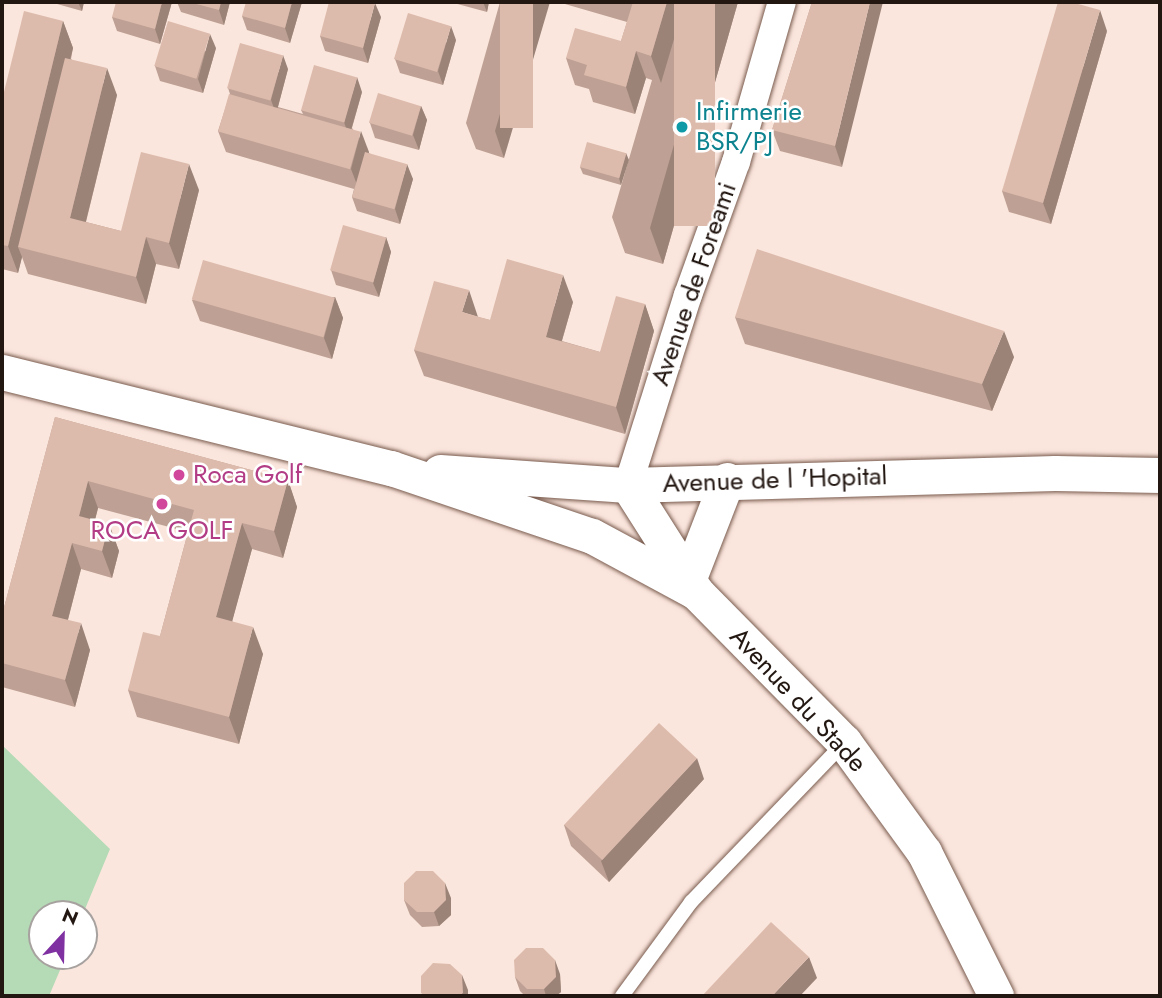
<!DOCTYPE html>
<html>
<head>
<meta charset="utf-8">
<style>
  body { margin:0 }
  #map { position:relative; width:1162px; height:998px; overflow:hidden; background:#fbe6dd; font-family:Jost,sans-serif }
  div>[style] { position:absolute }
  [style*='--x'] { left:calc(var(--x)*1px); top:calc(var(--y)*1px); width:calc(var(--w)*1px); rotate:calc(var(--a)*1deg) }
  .green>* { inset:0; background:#b5dbb6 }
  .roads { filter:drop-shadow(0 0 2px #795b4e) drop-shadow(0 0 2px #795b4e) }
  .service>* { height:14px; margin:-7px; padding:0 7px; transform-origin:7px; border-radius:7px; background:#fff }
  .minor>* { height:28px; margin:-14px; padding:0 14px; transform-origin:14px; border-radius:14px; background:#fff }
  .tertiary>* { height:35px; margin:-17.5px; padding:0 17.5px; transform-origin:17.5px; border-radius:17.5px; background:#fff }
  .wall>* { inset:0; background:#bea194 }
  .shaded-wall>* { inset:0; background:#9b8378 }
  .building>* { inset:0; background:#ddbbac; transform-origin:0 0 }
  .dots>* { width:19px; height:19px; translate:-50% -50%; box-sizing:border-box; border:4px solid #fff; border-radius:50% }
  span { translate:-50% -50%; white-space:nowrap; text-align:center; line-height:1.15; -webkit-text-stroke:5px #fff; paint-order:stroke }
  .culture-label { font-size:26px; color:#0d838f }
  .left { translate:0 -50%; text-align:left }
  .street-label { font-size:26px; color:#231712 }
  .hotel-label { font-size:26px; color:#b23c85 }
  .frame { position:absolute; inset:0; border:4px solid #231712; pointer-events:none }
  .north { position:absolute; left:28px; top:900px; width:70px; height:70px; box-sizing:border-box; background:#fff; border:2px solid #a7a2a0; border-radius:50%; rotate:22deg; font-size:19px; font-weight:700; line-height:28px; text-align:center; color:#231712 }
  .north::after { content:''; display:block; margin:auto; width:24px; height:32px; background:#7f31a2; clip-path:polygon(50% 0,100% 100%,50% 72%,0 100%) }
</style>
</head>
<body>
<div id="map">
  <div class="green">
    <i style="clip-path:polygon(2px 745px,110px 849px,83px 914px,42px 914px,42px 956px,66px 956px,49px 996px,2px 996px)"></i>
  </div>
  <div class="roads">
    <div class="service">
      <i style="--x:622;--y:996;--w:117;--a:-53.7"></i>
      <i style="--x:691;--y:902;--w:221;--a:-46.1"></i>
    </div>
    <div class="minor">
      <i style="--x:628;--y:485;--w:199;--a:-72.5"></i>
      <i style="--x:688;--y:295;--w:141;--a:-70.2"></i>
      <i style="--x:736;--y:162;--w:166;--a:-74"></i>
    </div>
    <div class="tertiary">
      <i style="--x:2;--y:372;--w:401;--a:13.9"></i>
      <i style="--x:391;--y:468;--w:212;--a:18.7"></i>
      <i style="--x:592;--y:536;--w:118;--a:28.3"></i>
      <i style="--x:696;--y:592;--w:211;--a:45.4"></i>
      <i style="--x:844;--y:742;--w:136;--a:54"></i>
      <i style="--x:924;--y:852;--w:161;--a:63.4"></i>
      <i style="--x:440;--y:472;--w:188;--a:4"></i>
      <i style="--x:628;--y:485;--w:427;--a:-1.6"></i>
      <i style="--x:1055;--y:473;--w:105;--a:1.1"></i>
      <i style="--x:628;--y:485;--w:127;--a:57.6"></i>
      <i style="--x:689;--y:578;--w:105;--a:-68.8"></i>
    </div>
  </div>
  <div class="wall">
    <i style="clip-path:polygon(50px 2px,84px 2px,82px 11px)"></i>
    <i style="clip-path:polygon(172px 2px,160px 44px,117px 31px,112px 17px)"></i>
    <i style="clip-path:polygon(177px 2px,230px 2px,224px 25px,181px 12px)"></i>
    <i style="clip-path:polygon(302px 2px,290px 43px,247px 30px,242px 16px)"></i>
    <i style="clip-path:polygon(450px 2px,489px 2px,487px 12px)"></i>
    <i style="clip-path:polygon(500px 2px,504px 158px,476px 149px,466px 123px)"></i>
    <i style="clip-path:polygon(558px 2px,738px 2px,663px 264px,625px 253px,612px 217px,652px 80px,646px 78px,635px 114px,593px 102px,589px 89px,575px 85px,566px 58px,621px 41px,627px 22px)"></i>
    <i style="clip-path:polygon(812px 2px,842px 167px,780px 151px,772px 130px)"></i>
    <i style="clip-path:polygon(381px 17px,368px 63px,325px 51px,320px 36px)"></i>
    <i style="clip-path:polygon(63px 21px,73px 48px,71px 59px,117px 95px,86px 222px,121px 231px,199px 190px,179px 269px,156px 264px,146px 304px,28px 274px,22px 257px,18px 273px,2px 269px,2px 100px)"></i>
    <i style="clip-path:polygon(1107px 31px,1051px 224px,1009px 212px,1002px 191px)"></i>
    <i style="clip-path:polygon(456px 40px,443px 85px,400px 73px,395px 59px)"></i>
    <i style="clip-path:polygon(216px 48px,203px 93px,160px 81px,155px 66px)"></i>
    <i style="clip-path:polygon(288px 69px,278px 107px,303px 114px,301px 110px,362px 92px,352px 128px,369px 153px,413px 179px,400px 224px,357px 211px,352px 197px,354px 189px,226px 152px,218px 131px,230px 94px,228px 88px)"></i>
    <i style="clip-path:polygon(421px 106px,427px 120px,419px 150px,375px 138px,370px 123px)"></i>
    <i style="clip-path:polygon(626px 153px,621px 185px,583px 174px,580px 167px)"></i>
    <i style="clip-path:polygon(386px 237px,391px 252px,379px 297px,336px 285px,331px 270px)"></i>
    <i style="clip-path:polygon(335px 297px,343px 318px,332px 359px,200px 321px,192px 300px)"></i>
    <i style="clip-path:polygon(573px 302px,562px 341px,600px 352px,645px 304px,654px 331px,625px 434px,424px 376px,414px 350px,478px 317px,490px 320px)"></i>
    <i style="clip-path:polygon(735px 317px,1014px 357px,992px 411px,745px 344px)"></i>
    <i style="clip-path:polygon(55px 417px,288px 480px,297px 507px,283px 558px,252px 549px,232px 621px,263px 654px,239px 744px,137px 717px,128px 690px,160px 636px,188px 532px,98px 508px,95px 520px,109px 524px,119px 551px,112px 578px,81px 569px,68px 620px,90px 650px,75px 707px,2px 687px,2px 615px)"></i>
    <i style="clip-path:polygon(704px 779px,609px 882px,571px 846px,564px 825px)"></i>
    <i style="clip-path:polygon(451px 898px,451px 915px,439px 926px,422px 927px,410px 915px,404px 900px)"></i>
    <i style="clip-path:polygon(560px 974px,561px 992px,556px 996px,525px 996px,520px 991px,515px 977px)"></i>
  </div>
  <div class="shaded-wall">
    <i style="clip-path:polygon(78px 2px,84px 2px,82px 11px)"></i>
    <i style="clip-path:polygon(162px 2px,172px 2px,160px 44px,155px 29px)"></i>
    <i style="clip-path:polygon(221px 2px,230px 2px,224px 25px,219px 10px)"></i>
    <i style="clip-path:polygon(292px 2px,302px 2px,290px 43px,285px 28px)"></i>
    <i style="clip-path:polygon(483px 2px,489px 2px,487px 12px)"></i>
    <i style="clip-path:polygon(533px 2px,550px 2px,504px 158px,495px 131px)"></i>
    <i style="clip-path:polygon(667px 2px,685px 2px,661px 83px,651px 56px)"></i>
    <i style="clip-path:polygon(715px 2px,738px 2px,663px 264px,650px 228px)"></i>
    <i style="clip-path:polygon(870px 2px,883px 2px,842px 167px,835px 146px)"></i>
    <i style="clip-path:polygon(375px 3px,381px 17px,368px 63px,363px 48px)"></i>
    <i style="clip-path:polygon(1100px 10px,1107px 31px,1051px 224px,1043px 203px)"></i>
    <i style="clip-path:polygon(63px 21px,73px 48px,24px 248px,18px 247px,22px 257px,18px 273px,8px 246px)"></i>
    <i style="clip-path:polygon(451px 26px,456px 40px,443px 85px,438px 71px)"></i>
    <i style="clip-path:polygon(210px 34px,216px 48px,203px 93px,198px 79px)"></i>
    <i style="clip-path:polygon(636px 51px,646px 78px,635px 114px,626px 87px)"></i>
    <i style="clip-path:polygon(283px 55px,288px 69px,276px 114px,271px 100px)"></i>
    <i style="clip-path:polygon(107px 68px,117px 95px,80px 245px,70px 218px)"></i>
    <i style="clip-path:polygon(357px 77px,362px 92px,349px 137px,344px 122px)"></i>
    <i style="clip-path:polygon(421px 106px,427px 120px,419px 150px,413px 135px)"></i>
    <i style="clip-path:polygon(361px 131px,369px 152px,359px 190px,351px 169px)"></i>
    <i style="clip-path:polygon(626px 153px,629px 160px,621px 185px,619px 178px)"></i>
    <i style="clip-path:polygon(189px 164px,199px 190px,179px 269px,169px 243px)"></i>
    <i style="clip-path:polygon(407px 164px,413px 179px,400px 224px,395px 209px)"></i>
    <i style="clip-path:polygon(146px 237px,156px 264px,146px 304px,136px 277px)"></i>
    <i style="clip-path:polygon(386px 237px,391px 252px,379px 297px,373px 283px)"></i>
    <i style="clip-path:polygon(563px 275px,573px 302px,555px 364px,546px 337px)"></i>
    <i style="clip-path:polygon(469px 290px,478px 317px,462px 312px)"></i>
    <i style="clip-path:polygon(335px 297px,343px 318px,332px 359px,324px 338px)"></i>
    <i style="clip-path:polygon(645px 304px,654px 331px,625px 434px,616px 407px)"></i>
    <i style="clip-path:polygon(1004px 331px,1014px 357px,992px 411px,982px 384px)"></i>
    <i style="clip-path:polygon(288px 480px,297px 507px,283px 558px,274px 531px)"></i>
    <i style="clip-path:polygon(88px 481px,98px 508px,89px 543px,79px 516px)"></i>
    <i style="clip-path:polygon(242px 523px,252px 549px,226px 644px,216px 617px)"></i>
    <i style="clip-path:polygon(109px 524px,119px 551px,112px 578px,102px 551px)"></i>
    <i style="clip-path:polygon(72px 543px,81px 569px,62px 642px,52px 616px)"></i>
    <i style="clip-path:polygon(81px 623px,90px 650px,75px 707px,65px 680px)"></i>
    <i style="clip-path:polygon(253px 627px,263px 654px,239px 744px,229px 717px)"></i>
    <i style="clip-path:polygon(697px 758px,704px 779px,609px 882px,601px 861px)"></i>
    <i style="clip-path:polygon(445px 883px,451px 898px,451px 915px,439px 926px,434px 912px)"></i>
    <i style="clip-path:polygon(809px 957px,817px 978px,800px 996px,772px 996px)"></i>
    <i style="clip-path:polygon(555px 960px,560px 974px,561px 992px,556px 996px,546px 996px,544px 989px)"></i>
    <i style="clip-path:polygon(462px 975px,468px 990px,468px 996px,459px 996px)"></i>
  </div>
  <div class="building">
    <i style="clip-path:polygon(116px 2px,162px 2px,155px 29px,112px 17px)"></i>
    <i style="clip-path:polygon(189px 2px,221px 2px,219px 10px)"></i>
    <i style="clip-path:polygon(246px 2px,292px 2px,285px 28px,242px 16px)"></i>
    <i style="clip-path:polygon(329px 2px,372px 2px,375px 3px,363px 48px,320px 36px)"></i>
    <i style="left:500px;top:2px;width:33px;height:126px"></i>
    <i style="clip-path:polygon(633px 2px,667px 2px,651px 56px,636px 51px,626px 87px,584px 75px,587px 65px,566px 58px,575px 28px,621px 41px)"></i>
    <i style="left:674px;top:2px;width:41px;height:224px"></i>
    <i style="clip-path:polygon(812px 2px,870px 2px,835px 146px,772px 130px)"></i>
    <i style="clip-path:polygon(1058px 2px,1071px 2px,1100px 10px,1043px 203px,1002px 191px)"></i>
    <i style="clip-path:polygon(24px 11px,63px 21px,8px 246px,2px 245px,2px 100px)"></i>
    <i style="left:408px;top:13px;width:45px;height:48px;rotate:17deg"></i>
    <i style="left:168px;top:21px;width:44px;height:47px;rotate:17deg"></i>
    <i style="left:240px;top:43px;width:45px;height:47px;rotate:16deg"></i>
    <i style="clip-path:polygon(65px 58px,107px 68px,70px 218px,121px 231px,141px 152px,189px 164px,169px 243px,146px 237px,136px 277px,18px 247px)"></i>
    <i style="left:314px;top:65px;width:45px;height:47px;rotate:16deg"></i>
    <i style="left:378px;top:93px;width:45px;height:31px;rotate:17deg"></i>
    <i style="left:229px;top:94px;width:137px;height:39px;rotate:16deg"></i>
    <i style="left:587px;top:142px;width:41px;height:26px;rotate:16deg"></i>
    <i style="left:365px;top:152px;width:44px;height:47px;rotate:16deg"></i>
    <i style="left:343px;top:225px;width:45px;height:47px;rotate:16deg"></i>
    <i style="clip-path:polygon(757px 249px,1004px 331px,982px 384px,735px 317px)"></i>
    <i style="clip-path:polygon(507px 259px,563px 275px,546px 337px,600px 352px,616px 296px,645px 304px,616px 407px,414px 350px,434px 281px,469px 290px,462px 312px,490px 320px)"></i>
    <i style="left:203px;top:260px;width:137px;height:41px;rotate:16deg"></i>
    <i style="clip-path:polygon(55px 417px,288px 480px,274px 531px,242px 523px,216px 617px,253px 627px,229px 717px,128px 690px,143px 632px,160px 636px,194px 510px,88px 481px,79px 516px,109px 524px,102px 551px,72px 543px,52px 616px,81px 623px,65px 680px,2px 663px,2px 615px)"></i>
    <i style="left:659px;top:723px;width:52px;height:139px;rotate:43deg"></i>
    <i style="clip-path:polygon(416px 871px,433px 871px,445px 883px,446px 900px,434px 912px,417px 912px,404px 900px,404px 883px)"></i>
    <i style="clip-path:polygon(771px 922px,809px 957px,772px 996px,702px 996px)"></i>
    <i style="clip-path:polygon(526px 948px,543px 948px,555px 960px,556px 977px,544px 989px,527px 989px,515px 977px,514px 960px)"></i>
    <i style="clip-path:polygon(433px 963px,450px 964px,462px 975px,463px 993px,459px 996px,425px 996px,421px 993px,421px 976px)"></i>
  </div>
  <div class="dots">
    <i style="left:682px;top:127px;background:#0f9aa8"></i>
    <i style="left:179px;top:475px;background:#d1479c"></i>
    <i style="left:162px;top:504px;background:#d1479c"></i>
  </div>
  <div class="culture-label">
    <span class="left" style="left:696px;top:127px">Infirmerie<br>BSR/PJ</span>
  </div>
  <div class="street-label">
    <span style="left:694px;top:284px;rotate:-71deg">Avenue de Foreami</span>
    <span style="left:775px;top:480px;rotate:-2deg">Avenue de l 'Hopital</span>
    <span style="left:798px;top:700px;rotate:47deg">Avenue du Stade</span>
  </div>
  <div class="hotel-label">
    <span class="left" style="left:193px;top:475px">Roca Golf</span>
    <span style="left:162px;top:531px">ROCA GOLF</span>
  </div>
  <div class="frame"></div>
  <div class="north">N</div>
</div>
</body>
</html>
